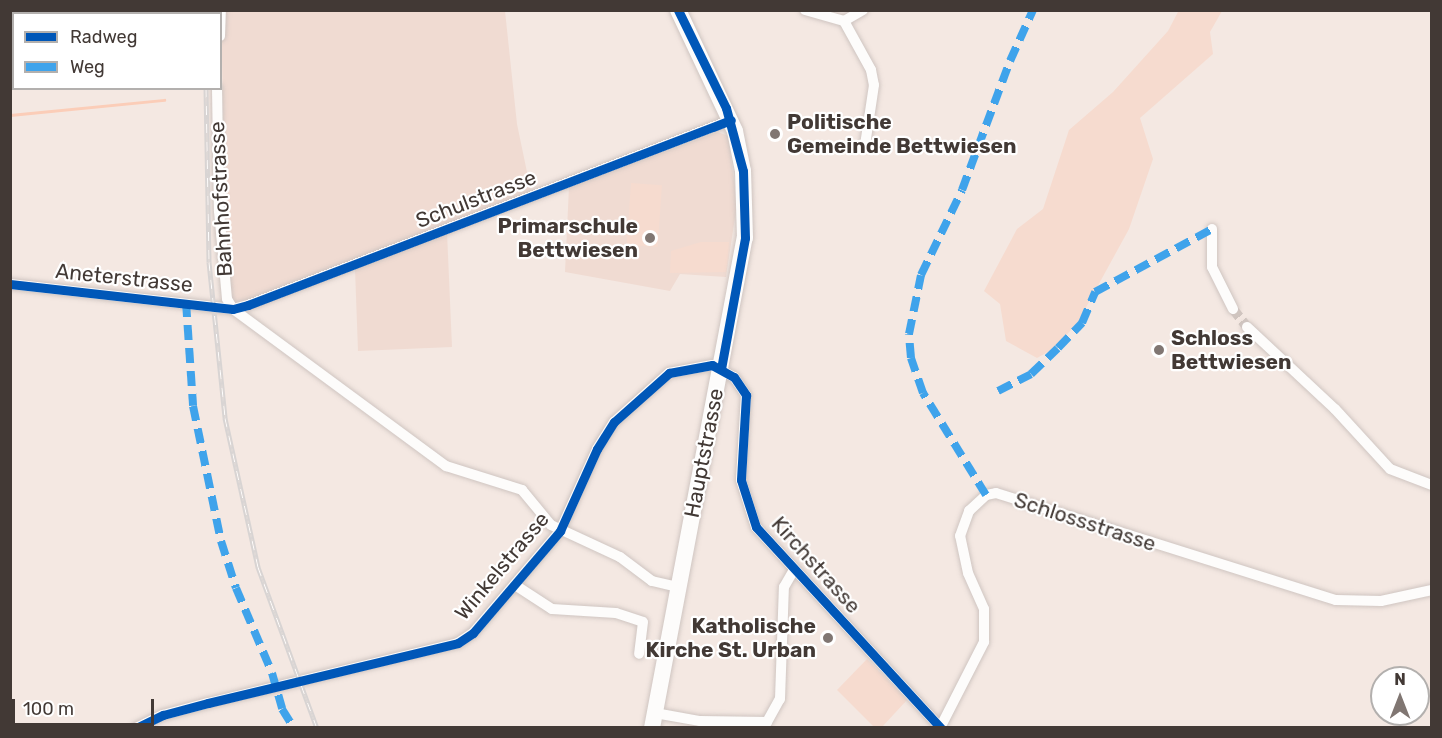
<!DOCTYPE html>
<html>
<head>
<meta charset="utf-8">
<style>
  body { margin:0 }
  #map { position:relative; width:1442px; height:738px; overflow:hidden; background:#f4e8e2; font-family:Rubik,sans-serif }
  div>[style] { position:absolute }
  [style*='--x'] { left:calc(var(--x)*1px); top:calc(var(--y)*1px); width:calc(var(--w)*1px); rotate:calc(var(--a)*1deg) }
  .built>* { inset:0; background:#f0dbd2 }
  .green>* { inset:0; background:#f6dbcf; transform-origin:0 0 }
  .stream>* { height:3px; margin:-1.5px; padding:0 1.5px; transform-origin:1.5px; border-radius:1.5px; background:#fbcdb8 }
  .street-tunnel>* { height:10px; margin-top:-5px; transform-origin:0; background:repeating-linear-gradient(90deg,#d0c5bf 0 10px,transparent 0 15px) }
  .roads { filter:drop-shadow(0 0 2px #cfc5c1) drop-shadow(0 0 2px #cfc5c1) }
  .street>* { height:10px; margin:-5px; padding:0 5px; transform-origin:5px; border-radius:5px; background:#fdfcfb }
  .primary>* { height:16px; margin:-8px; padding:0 8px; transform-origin:8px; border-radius:8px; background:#fdfcfb }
  .rail>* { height:5px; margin-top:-2.5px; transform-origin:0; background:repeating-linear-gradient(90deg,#fff 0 9px,#d8d4d3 0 18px); box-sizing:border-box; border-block:2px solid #d8d4d3 }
  .quiet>* { height:8px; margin-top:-4px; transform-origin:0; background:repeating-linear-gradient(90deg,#3fa3eb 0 15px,transparent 0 23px) }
  .cycleway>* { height:9px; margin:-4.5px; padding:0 4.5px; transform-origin:4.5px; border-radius:4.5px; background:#0057b8 }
  .dots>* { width:16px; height:16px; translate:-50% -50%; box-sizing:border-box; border:3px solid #fff; border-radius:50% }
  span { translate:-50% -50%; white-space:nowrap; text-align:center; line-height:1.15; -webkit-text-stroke:4.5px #fff; paint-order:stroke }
  .poi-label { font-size:21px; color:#423935; font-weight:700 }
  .left { translate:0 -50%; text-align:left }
  .right { translate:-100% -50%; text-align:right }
  .street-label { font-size:21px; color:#423935 }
  .frame { position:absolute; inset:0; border:12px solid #423935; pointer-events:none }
  .legend { position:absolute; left:12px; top:12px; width:210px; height:78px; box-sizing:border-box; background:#fff; border:2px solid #b3b0ae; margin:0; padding:8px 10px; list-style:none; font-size:18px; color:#423935 }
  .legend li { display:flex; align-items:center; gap:12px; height:30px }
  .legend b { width:30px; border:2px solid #b3b0ae }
  .north { position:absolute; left:1370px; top:666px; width:60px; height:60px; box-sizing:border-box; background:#fff; border:2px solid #b3b0ae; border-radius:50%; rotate:0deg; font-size:16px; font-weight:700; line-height:24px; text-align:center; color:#423935 }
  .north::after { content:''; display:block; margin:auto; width:21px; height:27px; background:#807672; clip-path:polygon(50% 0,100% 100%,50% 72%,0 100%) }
  .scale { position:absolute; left:12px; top:699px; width:142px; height:27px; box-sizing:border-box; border:3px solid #423935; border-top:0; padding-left:8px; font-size:18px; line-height:21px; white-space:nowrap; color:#423935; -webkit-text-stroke:4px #fff; paint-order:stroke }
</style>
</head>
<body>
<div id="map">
  <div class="built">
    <i style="clip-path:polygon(221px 11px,505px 11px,517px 124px,532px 196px,233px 309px,227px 299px)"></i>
    <i style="clip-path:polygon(718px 132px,728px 136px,737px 204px,726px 277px,680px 274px,670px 291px,565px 272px,569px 187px)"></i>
    <i style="clip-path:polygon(447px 232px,452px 347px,358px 351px,355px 269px)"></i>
  </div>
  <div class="green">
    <i style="clip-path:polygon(1179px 10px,1222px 11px,1210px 32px,1213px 54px,1140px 118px,1153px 159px,1129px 229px,1078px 322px,1055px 348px,1037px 358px,1006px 341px,1000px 304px,984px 291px,1017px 229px,1043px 209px,1069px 130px,1113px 92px,1168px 31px)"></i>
    <i style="left:631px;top:183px;width:31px;height:62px;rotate:4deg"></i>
    <i style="clip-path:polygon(701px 242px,729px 242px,726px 272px,670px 273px,671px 251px)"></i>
    <i style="clip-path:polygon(867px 659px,907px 700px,882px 727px,874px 727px,837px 690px)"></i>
  </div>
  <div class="stream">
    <i style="--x:10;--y:115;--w:155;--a:-5.6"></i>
  </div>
  <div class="street-tunnel">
    <i style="--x:1233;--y:309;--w:23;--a:52"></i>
  </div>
  <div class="roads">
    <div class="street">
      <i style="--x:805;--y:10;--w:41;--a:15.8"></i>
      <i style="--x:844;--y:21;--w:22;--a:-30"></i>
      <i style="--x:844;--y:21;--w:56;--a:61.1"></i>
      <i style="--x:871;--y:70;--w:15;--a:79"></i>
      <i style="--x:874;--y:85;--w:61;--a:98.5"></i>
      <i style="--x:220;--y:36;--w:26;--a:-88"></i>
      <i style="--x:217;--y:88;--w:123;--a:89.1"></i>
      <i style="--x:219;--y:211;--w:88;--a:84.8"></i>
      <i style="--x:227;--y:299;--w:12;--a:59"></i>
      <i style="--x:233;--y:309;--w:265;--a:36.4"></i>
      <i style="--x:446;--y:466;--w:80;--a:17.5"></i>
      <i style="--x:522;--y:490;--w:45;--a:50.4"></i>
      <i style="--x:551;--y:525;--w:76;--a:24.9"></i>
      <i style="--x:620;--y:557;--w:40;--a:37"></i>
      <i style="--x:652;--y:581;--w:27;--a:13"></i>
      <i style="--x:1212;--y:229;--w:38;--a:90"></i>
      <i style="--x:1212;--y:267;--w:47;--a:63.4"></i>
      <i style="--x:10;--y:284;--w:224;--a:6.4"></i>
      <i style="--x:233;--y:309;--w:16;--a:-15"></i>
      <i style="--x:248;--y:305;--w:517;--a:-20.96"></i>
      <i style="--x:1247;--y:327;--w:120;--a:43"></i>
      <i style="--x:1335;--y:409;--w:81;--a:47.5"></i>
      <i style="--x:1390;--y:469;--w:45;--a:20.9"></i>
      <i style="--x:515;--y:585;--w:44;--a:33"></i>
      <i style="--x:552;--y:609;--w:64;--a:3.6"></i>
      <i style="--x:616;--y:613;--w:28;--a:18"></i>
      <i style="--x:643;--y:622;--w:32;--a:97"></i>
      <i style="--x:655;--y:713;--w:46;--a:10.1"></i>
      <i style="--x:700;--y:721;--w:67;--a:0.9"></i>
      <i style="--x:767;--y:722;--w:26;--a:-61"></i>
      <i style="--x:780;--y:699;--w:112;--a:-88"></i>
      <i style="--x:784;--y:587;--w:20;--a:-60"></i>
      <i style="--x:136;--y:728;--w:30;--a:-26"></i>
      <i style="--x:163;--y:715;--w:47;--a:-14.9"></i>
      <i style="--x:208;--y:703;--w:257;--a:-13.5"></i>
      <i style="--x:458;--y:643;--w:18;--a:-34"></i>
      <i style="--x:473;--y:633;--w:134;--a:-49.5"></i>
      <i style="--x:560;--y:531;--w:90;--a:-65.7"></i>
      <i style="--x:597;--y:449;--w:32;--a:-58"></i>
      <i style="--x:614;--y:422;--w:74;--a:-41.7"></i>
      <i style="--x:669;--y:373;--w:44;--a:-10.5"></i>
      <i style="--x:712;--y:365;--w:25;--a:29"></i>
      <i style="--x:734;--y:377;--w:22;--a:56"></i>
      <i style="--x:746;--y:395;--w:85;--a:93.4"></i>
      <i style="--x:741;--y:480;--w:49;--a:72.3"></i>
      <i style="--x:756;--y:527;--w:273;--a:47.4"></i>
      <i style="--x:940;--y:728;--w:97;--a:-62.9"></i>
      <i style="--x:984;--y:642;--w:33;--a:-90"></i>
      <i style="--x:984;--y:609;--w:39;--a:-114"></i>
      <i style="--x:968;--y:573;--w:38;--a:-102"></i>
      <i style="--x:960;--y:536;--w:27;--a:-70"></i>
      <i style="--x:969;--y:511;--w:23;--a:-43"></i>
      <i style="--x:986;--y:495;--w:10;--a:-11"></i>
      <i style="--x:996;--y:493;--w:356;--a:17.5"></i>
      <i style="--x:1336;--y:600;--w:45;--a:1.3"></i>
      <i style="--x:1381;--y:601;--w:52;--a:-12.2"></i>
    </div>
    <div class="primary">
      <i style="--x:652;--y:728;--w:499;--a:-79.3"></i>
      <i style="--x:745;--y:238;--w:67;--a:-91.7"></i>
      <i style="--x:743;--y:171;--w:41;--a:-101.3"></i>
      <i style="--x:735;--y:131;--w:134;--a:-115.2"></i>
    </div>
  </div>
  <div class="rail">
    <i style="--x:206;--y:10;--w:4;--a:90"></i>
    <i style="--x:206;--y:88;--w:174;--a:89"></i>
    <i style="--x:209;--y:262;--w:157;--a:84.1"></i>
    <i style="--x:225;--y:418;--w:153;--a:77.5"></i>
    <i style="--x:258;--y:567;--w:171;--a:69.9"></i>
  </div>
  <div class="quiet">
    <i style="--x:186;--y:302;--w:104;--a:86.1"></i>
    <i style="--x:193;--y:406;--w:138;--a:78.3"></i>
    <i style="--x:221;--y:541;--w:49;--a:72.3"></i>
    <i style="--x:236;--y:588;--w:92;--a:67"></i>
    <i style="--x:272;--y:673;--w:37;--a:74"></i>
    <i style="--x:282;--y:709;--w:22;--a:58"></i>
    <i style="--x:998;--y:391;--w:37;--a:-27"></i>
    <i style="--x:1031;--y:374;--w:37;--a:-44"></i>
    <i style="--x:1058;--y:348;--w:35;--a:-46"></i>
    <i style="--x:1082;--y:323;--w:34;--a:-67"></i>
    <i style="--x:1095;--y:292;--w:133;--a:-28.3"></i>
    <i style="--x:986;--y:495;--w:120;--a:-121.7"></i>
    <i style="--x:923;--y:393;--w:37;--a:-109"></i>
    <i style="--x:911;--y:358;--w:24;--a:-95"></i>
    <i style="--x:909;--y:334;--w:60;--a:-78.5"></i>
    <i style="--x:921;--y:275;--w:94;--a:-64.2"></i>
    <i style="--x:962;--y:190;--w:138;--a:-69.6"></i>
    <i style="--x:1010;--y:61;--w:56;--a:-65.7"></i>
  </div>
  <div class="cycleway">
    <i style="--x:678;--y:10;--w:109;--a:63.9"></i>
    <i style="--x:726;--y:108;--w:65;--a:74.9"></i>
    <i style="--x:743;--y:171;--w:67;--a:88.3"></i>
    <i style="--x:745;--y:238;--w:133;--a:100.4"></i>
    <i style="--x:10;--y:284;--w:224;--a:6.4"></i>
    <i style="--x:233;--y:309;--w:16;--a:-15"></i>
    <i style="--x:248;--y:305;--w:517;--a:-20.96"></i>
    <i style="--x:136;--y:728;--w:30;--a:-26"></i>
    <i style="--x:163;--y:715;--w:47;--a:-14.9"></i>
    <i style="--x:208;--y:703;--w:257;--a:-13.5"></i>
    <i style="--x:458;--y:643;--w:18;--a:-34"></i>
    <i style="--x:473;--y:633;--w:134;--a:-49.5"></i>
    <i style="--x:560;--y:531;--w:90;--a:-65.7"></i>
    <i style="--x:597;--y:449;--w:32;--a:-58"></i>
    <i style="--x:614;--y:422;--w:74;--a:-41.7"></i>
    <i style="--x:669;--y:373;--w:44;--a:-10.5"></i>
    <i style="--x:712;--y:365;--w:25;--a:29"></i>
    <i style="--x:734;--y:377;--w:22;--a:56"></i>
    <i style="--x:746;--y:395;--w:85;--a:93.4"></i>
    <i style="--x:741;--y:480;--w:49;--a:72.3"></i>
    <i style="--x:756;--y:527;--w:273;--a:47.4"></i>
  </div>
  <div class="dots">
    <i style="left:775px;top:134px;background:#807672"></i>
    <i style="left:650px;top:238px;background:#807672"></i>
    <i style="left:1159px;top:350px;background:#807672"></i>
    <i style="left:828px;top:638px;background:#807672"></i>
  </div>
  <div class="poi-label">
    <span class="left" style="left:787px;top:134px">Politische<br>Gemeinde Bettwiesen</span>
    <span class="right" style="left:638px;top:238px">Primarschule<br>Bettwiesen</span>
    <span class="left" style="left:1171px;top:350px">Schloss<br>Bettwiesen</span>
    <span class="right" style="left:816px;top:638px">Katholische<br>Kirche St. Urban</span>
  </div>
  <div class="street-label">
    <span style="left:221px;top:199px;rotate:-93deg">Bahnhofstrasse</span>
    <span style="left:476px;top:199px;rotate:-21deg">Schulstrasse</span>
    <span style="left:124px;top:278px;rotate:6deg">Aneterstrasse</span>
    <span style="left:704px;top:453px;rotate:-79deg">Hauptstrasse</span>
    <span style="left:1085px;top:522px;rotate:18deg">Schlossstrasse</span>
    <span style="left:816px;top:565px;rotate:48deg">Kirchstrasse</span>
    <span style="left:502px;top:566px;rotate:-50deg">Winkelstrasse</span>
  </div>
  <div class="frame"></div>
  <ul class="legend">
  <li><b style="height:8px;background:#0057b8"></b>Radweg</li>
  <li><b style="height:8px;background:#3fa3eb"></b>Weg</li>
  </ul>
  <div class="north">N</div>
  <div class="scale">100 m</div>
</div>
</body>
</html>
